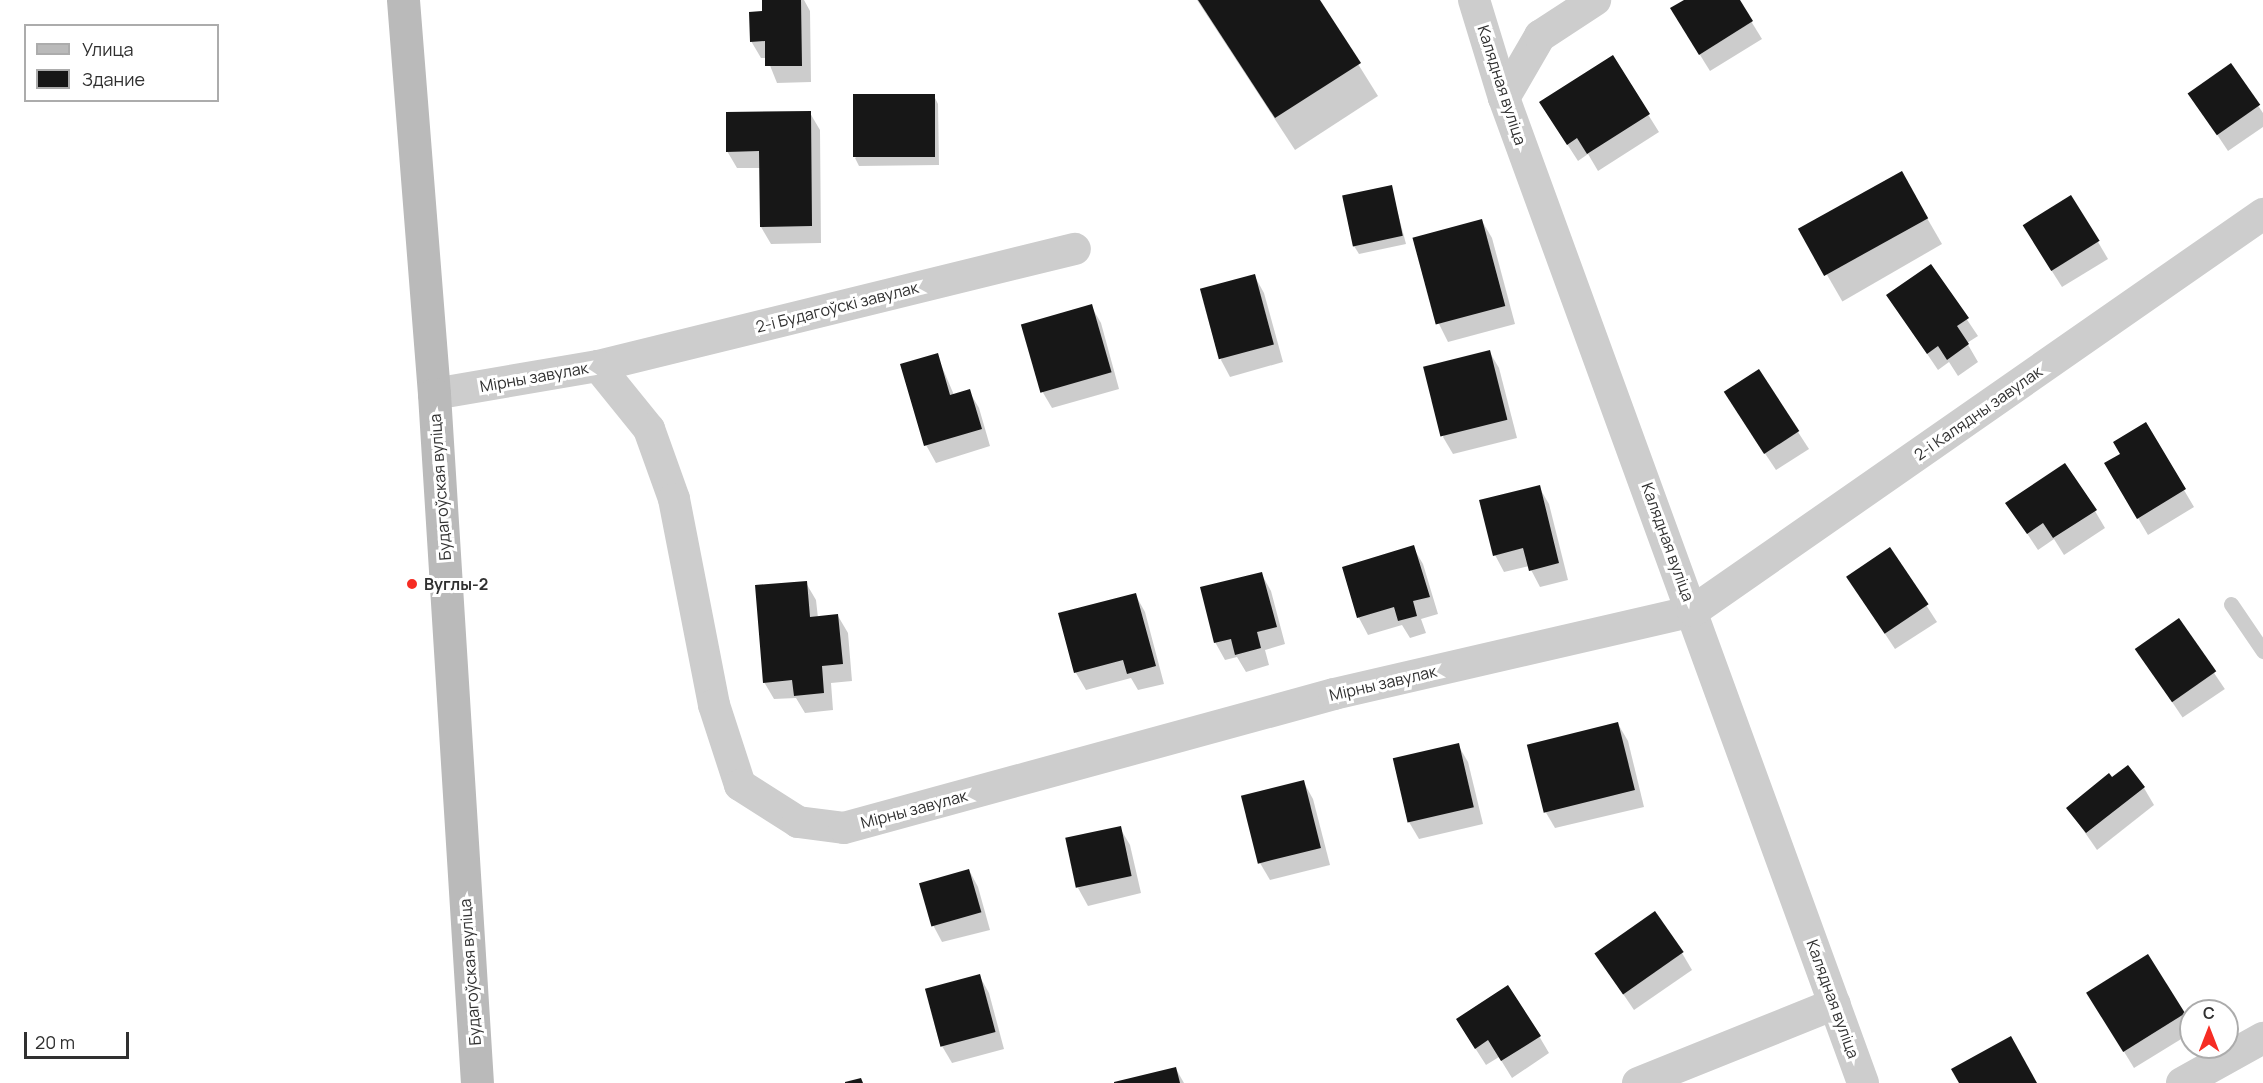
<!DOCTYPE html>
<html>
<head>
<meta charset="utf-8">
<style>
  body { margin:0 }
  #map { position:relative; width:2263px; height:1083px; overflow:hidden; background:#fff; font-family:Manrope,sans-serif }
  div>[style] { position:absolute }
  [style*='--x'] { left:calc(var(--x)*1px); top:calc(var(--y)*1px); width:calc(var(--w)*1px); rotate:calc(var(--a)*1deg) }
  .shadow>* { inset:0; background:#0003; transform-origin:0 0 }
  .building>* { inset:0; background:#171717; transform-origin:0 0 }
  .lane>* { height:15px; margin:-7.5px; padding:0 7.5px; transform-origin:7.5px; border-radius:7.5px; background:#cdcdcd }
  .street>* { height:32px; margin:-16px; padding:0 16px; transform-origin:16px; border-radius:16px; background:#cdcdcd }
  .secondary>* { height:33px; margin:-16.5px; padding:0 16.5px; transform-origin:16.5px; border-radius:16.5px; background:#bababa }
  .dots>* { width:16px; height:16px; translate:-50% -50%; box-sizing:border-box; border:3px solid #fff; border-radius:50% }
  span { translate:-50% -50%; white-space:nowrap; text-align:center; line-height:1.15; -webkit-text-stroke:6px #fff; paint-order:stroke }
  .street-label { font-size:16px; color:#303030 }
  .poi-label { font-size:16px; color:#303030; font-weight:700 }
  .left { translate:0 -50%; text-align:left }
  .legend { position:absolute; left:24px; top:24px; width:195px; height:78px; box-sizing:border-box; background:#fff; border:2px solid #acacac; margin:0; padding:8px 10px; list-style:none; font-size:18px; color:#303030 }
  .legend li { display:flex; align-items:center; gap:12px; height:30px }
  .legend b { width:30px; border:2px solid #acacac }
  .north { position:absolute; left:2179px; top:999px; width:60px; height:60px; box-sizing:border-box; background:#fff; border:2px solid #acacac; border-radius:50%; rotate:0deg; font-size:16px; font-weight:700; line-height:24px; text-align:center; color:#303030 }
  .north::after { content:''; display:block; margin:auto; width:21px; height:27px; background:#f62c23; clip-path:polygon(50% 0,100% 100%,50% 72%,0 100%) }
  .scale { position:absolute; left:24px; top:1032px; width:105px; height:27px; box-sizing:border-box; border:3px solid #303030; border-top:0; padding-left:8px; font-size:18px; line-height:21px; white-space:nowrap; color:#303030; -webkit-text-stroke:4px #fff; paint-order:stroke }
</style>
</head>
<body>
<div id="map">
  <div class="shadow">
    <i style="clip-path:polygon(764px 0,804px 0,810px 11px,811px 82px,777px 83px,767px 58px,761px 58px,751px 41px,764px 13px)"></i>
    <i style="clip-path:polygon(1197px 0,1318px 0,1378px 96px,1295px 150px)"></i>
    <i style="clip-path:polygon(1686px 0,1738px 0,1762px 39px,1710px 71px,1682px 26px)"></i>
    <i style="clip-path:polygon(1612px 57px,1659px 132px,1598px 171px,1588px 154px,1578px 161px,1551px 119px)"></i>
    <i style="clip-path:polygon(2231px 65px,2263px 113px,2263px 127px,2228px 151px,2190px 94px)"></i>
    <i style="clip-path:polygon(934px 96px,938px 104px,939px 165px,859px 166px,855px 158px)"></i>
    <i style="clip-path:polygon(810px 113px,820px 130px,821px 243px,771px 244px,761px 227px,761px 168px,737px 168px,727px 151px)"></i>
    <i style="left:1901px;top:173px;width:82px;height:115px;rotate:60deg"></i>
    <i style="clip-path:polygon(1391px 187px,1406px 244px,1359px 254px,1354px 246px)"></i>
    <i style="clip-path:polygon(1482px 221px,1492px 238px,1515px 324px,1448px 342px,1439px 324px)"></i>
    <i style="clip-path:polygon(2098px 242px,2108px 259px,2062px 287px,2034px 243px)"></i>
    <i style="clip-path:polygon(1931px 266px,1978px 336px,1967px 343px,1978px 362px,1958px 376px,1949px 362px,1938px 370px,1888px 296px)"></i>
    <i style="clip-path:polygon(1254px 275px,1264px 293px,1283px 362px,1230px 377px,1221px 360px)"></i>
    <i style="clip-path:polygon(1091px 306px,1101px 323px,1119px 389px,1052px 408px,1042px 391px)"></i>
    <i style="clip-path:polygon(1489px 351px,1499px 368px,1517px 438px,1453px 454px,1443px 437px)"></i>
    <i style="clip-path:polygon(937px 355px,954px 395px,969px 391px,979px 408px,990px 446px,936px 463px,926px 445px)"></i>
    <i style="clip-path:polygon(1759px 372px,1809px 449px,1776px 470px,1736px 410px)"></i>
    <i style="clip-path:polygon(2145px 424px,2194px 507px,2148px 535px,2106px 464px,2122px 454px)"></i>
    <i style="clip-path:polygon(1539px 487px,1549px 504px,1568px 580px,1540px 587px,1529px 566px,1504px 572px,1495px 555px)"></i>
    <i style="clip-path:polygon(2007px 503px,2095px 511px,2105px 528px,2064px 555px,2054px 539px,2038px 550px)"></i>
    <i style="clip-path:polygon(1413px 547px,1423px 564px,1438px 614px,1421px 619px,1426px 633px,1410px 638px,1402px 625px,1368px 635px,1359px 618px,1344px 568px)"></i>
    <i style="clip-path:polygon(1890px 549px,1937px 622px,1895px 649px,1858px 593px)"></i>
    <i style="clip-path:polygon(1261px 573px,1271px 591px,1285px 644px,1265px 650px,1269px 665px,1246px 672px,1237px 657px,1225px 660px,1215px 642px)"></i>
    <i style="clip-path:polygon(806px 583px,816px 600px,818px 618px,838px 616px,848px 633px,852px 681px,831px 683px,833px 710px,805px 713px,796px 698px,774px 699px,764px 682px)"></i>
    <i style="clip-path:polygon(1135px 594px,1145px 612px,1164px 684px,1138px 690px,1131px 678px,1086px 690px,1076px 673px,1060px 614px)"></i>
    <i style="left:2179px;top:621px;width:82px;height:51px;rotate:56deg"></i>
    <i style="clip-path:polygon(1618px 724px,1628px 741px,1644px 807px,1555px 828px,1545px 811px)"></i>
    <i style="clip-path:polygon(1458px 745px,1468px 762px,1483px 824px,1419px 839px,1409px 822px)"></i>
    <i style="clip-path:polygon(2112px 780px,2144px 788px,2154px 805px,2097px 850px,2068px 808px)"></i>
    <i style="clip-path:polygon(1303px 781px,1313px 799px,1330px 865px,1270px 880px,1260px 863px,1243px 796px)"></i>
    <i style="clip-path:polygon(1120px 828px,1130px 845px,1141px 893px,1088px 906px,1078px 888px)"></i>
    <i style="clip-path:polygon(969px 870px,978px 887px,990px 930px,942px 942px,933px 925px)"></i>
    <i style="clip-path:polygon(1682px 953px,1692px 970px,1634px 1010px,1596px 954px)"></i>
    <i style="clip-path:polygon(979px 975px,989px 993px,1004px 1049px,952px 1063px,942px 1046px)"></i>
    <i style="clip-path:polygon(2098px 1009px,2184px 1015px,2191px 1033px,2134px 1068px)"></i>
    <i style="clip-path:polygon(1539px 1036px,1549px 1053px,1512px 1078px,1499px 1057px,1486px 1065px,1468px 1037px)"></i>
    <i style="clip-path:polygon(1176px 1069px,1184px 1083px,1117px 1083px)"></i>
  </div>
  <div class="building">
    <i style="clip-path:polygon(762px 0,801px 0,802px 66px,765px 66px,765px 41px,750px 42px,749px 12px,762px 11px)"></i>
    <i style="clip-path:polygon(1198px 0,1320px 0,1361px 63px,1275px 118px)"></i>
    <i style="clip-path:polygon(1684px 0,1740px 0,1753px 21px,1699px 55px,1670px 8px)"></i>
    <i style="clip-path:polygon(1613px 55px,1650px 114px,1587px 154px,1577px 138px,1567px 145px,1539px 102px)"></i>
    <i style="left:2231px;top:63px;width:51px;height:53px;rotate:55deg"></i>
    <i style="left:935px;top:94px;width:63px;height:82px;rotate:90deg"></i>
    <i style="clip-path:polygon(811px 111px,812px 226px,760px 227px,759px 151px,726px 152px,726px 112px)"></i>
    <i style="left:1902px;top:171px;width:54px;height:119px;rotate:61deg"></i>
    <i style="left:1392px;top:185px;width:52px;height:51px;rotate:78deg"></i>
    <i style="left:2071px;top:195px;width:54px;height:57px;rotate:58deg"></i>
    <i style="left:1482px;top:219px;width:90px;height:72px;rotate:75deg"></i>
    <i style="clip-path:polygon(1931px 264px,1969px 318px,1957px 326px,1969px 344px,1947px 360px,1938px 346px,1927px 354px,1886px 295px)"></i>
    <i style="left:1255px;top:274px;width:73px;height:57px;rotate:75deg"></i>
    <i style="left:1092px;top:304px;width:71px;height:74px;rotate:74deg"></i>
    <i style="left:1490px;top:350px;width:72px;height:69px;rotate:76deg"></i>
    <i style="clip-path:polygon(938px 353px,950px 395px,970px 389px,982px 429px,924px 446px,900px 364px)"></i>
    <i style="left:1759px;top:369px;width:74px;height:42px;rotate:57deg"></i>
    <i style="clip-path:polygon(2146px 422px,2186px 489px,2137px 519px,2104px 463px,2120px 454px,2113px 442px)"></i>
    <i style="clip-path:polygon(2065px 463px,2097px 510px,2053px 538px,2043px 523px,2027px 534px,2005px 503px)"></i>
    <i style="clip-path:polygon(1540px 485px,1559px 563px,1529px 571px,1523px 548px,1493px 556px,1479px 500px)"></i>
    <i style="clip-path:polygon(1414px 545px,1430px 597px,1413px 601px,1417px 616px,1398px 621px,1394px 607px,1357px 618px,1342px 567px)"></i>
    <i style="left:1890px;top:547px;width:69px;height:53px;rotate:56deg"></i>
    <i style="clip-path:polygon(1262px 572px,1277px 627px,1257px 632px,1261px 648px,1235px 655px,1231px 639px,1214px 643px,1200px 587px)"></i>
    <i style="clip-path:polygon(807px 581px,810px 617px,838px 614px,843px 664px,822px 666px,824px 693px,794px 696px,792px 680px,763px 683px,755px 585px)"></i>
    <i style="clip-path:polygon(1136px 593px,1156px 666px,1127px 674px,1123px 660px,1074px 673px,1058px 613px)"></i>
    <i style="left:2179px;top:618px;width:65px;height:54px;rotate:55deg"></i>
    <i style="left:1618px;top:722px;width:70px;height:94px;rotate:76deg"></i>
    <i style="left:1459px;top:743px;width:66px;height:68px;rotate:77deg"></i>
    <i style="clip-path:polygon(2128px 765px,2145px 787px,2086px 833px,2066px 808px,2109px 773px,2112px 777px)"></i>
    <i style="left:1304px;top:780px;width:70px;height:65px;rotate:76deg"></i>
    <i style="left:1121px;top:826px;width:51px;height:57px;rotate:78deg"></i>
    <i style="left:969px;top:869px;width:45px;height:52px;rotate:74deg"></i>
    <i style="left:1655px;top:911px;width:50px;height:74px;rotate:55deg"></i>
    <i style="left:2148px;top:954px;width:70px;height:73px;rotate:58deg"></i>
    <i style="left:980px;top:974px;width:60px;height:57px;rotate:75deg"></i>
    <i style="clip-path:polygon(1508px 985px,1541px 1036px,1501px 1061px,1488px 1040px,1475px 1049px,1456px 1019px)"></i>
    <i style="clip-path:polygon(2011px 1036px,2037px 1083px,1959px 1083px,1951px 1069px)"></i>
    <i style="clip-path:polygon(1176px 1067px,1180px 1083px,1114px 1083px,1114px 1082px)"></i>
    <i style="clip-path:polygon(861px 1078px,863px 1083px,845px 1083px,845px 1082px)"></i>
  </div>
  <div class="lane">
    <i style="--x:2231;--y:604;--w:57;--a:55.8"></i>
  </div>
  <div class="street">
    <i style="--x:1474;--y:0;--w:102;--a:73"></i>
    <i style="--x:1504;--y:98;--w:1048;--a:69.97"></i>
    <i style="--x:1504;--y:98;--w:72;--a:-59.9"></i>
    <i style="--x:1540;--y:36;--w:66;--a:-33.2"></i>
    <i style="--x:598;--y:366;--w:491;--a:-13.8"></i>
    <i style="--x:434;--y:394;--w:166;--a:-9.7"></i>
    <i style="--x:598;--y:366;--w:81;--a:51"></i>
    <i style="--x:649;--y:429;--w:74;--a:70.3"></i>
    <i style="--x:674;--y:499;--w:210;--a:79"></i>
    <i style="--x:714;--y:705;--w:84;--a:72"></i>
    <i style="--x:740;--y:785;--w:69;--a:32.5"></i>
    <i style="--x:798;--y:822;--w:46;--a:7.4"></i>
    <i style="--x:844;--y:828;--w:508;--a:-15.29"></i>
    <i style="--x:1334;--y:694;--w:368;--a:-13"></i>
    <i style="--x:1693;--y:611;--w:695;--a:-34.86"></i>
    <i style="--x:1638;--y:1083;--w:212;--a:-21.9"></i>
    <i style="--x:2182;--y:1083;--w:93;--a:-29.1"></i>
  </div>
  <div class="secondary">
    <i style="--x:403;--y:0;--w:395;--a:85.5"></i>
    <i style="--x:434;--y:394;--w:690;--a:86.43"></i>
  </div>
  <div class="dots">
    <i style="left:412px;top:584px;background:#f62c23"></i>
  </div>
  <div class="street-label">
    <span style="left:1502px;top:85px;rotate:72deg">Калядная вуліца</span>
    <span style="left:837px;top:307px;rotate:-14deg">2-і Будагоўскі завулак</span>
    <span style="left:534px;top:377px;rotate:-10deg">Мірны завулак</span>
    <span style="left:1978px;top:413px;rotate:-35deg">2-і Калядны завулак</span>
    <span style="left:440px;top:487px;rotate:-94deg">Будагоўская вуліца</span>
    <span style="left:1668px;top:542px;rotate:70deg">Калядная вуліца</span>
    <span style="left:1383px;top:683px;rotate:-13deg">Мірны завулак</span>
    <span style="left:914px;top:809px;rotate:-15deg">Мірны завулак</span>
    <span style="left:470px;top:972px;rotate:-94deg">Будагоўская вуліца</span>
    <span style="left:1833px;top:999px;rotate:70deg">Калядная вуліца</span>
  </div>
  <div class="poi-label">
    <span class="left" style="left:424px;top:584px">Вуглы-2</span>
  </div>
  <ul class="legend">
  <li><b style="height:8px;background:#bababa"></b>Улица</li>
  <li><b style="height:16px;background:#171717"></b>Здание</li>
  </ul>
  <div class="north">С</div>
  <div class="scale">20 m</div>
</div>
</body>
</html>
